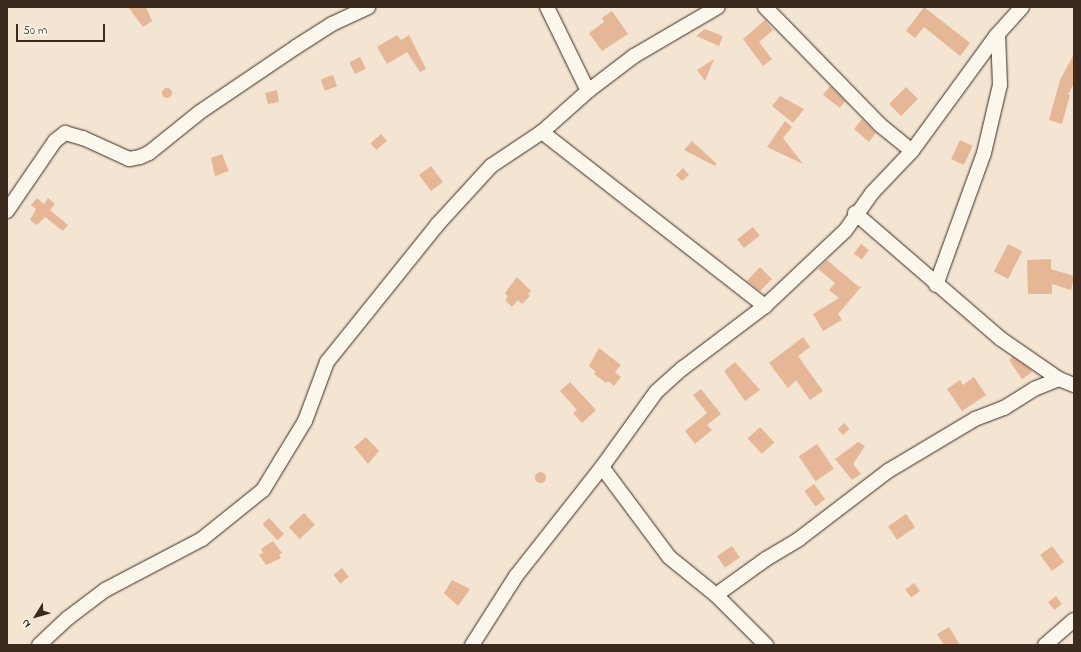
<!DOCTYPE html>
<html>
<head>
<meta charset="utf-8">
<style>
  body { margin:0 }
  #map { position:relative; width:1081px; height:652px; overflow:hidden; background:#f4e4d2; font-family:"Indie Flower",sans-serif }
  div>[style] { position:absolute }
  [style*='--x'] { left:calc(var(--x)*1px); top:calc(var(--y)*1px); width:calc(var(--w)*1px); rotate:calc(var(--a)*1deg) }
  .building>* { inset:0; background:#e5b796; transform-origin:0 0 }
  .round { border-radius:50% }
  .roads { filter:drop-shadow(0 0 1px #3b2a1e) drop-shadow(0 0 1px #3b2a1e) }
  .minor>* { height:14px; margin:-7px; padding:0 7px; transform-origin:7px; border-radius:7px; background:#fbf7ec }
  span { translate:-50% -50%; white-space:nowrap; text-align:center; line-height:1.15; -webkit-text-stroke:3.5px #fbf7ec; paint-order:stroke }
  .frame { position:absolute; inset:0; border:8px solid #3b2a1e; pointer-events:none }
  .north { position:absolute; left:16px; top:596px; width:40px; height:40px; -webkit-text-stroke:3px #fbf7ec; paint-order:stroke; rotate:233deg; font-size:11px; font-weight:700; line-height:16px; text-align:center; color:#3b2a1e }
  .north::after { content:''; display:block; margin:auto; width:14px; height:18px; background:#3b2a1e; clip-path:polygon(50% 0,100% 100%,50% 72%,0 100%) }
  .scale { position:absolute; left:16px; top:24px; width:89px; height:18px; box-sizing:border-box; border:2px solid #3b2a1e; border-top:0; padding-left:5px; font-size:12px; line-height:14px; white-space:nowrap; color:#3b2a1e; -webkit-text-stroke:3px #fbf7ec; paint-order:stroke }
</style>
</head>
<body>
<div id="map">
  <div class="building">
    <i style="clip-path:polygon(128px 7px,146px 7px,152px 21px,143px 27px)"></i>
    <i style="clip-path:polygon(924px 7px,970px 43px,960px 56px,924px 27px,915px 38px,906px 31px)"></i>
    <i style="clip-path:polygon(612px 11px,628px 34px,602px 51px,589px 33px,604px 22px,602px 18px)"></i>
    <i style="clip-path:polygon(765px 20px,773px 30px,759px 42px,772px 59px,763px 66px,743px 39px)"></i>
    <i style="clip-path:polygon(705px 29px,723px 36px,719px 46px,696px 36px)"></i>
    <i style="clip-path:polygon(397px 35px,401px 40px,409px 35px,426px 69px,420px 72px,407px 52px,387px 64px,377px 47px)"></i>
    <i style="clip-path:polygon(1074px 54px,1074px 83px,1068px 95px,1070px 95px,1062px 124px,1049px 120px,1060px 80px)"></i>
    <i style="left:360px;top:57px;width:13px;height:12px;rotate:63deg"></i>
    <i style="clip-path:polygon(714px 59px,705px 81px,697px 70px)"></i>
    <i style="left:333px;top:75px;width:12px;height:13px;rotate:70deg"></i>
    <i style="clip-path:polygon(830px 86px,845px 101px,840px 108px,823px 95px)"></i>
    <i style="left:906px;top:87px;width:17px;height:24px;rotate:45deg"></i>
    <i class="round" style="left:162px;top:88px;width:10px;height:10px"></i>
    <i style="clip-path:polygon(277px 90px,279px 102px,268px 104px,265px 93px)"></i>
    <i style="clip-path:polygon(780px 96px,804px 109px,793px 123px,772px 106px)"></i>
    <i style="clip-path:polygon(862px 119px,876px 133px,869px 142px,854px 129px)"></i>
    <i style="clip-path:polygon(785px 121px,792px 127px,783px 138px,803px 164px,767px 147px)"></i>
    <i style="left:381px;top:134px;width:9px;height:14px;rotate:49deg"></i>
    <i style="left:960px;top:140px;width:14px;height:21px;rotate:25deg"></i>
    <i style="clip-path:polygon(692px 141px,717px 164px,715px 166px,684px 150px)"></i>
    <i style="clip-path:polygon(222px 154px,229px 171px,215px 176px,211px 158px)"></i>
    <i style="left:431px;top:166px;width:20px;height:15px;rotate:53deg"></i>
    <i style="clip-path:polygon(683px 168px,689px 175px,682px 181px,676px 175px)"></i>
    <i style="clip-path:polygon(37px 198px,44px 204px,48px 198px,55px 204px,50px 210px,68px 225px,63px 231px,45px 217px,37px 225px,30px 220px,36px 209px,31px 205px)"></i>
    <i style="left:753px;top:227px;width:11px;height:20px;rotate:52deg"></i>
    <i style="left:861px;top:244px;width:10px;height:12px;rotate:37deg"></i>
    <i style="left:1008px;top:244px;width:16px;height:31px;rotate:27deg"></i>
    <i style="clip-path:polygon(1051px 259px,1051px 269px,1074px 276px,1071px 290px,1052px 284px,1052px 294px,1028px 294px,1027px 260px)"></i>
    <i style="clip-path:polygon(827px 260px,859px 287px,862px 286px,838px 314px,842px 320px,823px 331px,813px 314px,839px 298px,829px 290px,835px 283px,818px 269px)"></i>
    <i style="clip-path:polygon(760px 267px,772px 279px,760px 291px,747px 281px)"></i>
    <i style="clip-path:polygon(517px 277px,531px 291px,528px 294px,530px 296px,522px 304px,518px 300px,512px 307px,505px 300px,508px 297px,505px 293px)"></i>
    <i style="clip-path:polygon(803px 337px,810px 347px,798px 356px,823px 391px,810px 400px,796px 380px,788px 388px,769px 363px)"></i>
    <i style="clip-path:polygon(599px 348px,621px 365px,615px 372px,621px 377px,614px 386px,608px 381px,606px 383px,594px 374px,596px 372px,589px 366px)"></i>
    <i style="clip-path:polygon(1013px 357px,1030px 369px,1032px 372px,1022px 379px,1009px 360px)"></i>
    <i style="clip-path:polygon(735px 362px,760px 390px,745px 401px,724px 371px)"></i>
    <i style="clip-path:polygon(974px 377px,986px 395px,962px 411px,947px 389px,960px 380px,963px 385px)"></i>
    <i style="clip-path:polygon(570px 382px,596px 410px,582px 423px,573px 413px,577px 410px,560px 391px)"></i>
    <i style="clip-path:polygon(701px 389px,721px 414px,707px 425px,712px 430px,695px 444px,685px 431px,707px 413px,693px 395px)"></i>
    <i style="left:844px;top:423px;width:8px;height:9px;rotate:45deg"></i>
    <i style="left:760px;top:427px;width:21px;height:17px;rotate:47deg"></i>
    <i style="clip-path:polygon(366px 437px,379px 451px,368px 464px,354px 447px)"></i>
    <i style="clip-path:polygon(858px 442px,865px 446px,853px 464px,861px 474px,852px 480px,835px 459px)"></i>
    <i style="left:817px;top:444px;width:30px;height:22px;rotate:56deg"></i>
    <i class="round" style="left:534.5px;top:471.5px;width:11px;height:11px"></i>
    <i style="left:814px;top:484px;width:19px;height:12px;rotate:54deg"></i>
    <i style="left:304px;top:513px;width:16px;height:21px;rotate:47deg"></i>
    <i style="left:906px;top:514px;width:16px;height:22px;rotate:55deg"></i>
    <i style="left:269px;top:518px;width:22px;height:9px;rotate:47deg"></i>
    <i style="clip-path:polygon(273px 541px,282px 553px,279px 555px,281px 558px,266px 565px,259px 555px,263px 553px,261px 549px)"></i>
    <i style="left:732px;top:546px;width:14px;height:18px;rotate:56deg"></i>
    <i style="left:1052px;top:546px;width:20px;height:15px;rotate:53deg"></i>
    <i style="left:342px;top:568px;width:11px;height:11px;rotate:52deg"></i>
    <i style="clip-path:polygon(452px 580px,470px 589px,458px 606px,444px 593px)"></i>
    <i style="left:914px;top:583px;width:10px;height:11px;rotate:53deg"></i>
    <i style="left:1056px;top:596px;width:10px;height:10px;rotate:53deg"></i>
    <i style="clip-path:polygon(949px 627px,960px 645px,944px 645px,937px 634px)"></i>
  </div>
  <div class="roads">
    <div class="minor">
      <i style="--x:547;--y:7;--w:93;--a:64"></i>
      <i style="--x:765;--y:7;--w:165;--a:45.7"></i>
      <i style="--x:880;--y:125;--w:41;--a:39.1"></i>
      <i style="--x:542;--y:132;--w:283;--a:38"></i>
      <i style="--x:7;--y:211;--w:85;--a:-55.6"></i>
      <i style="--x:55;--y:141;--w:13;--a:-39"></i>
      <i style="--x:65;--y:133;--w:19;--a:16"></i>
      <i style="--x:83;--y:138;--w:51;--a:24.5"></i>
      <i style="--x:129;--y:159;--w:11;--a:-10"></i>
      <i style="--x:140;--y:157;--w:10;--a:-24"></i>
      <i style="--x:149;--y:153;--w:65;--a:-38.8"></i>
      <i style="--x:200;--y:112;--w:116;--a:-34.1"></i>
      <i style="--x:296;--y:47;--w:43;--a:-32.6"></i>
      <i style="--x:332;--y:24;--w:40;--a:-25"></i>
      <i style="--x:855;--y:213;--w:193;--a:40.8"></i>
      <i style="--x:1001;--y:339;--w:70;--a:34.6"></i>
      <i style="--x:1059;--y:379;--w:16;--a:22"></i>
      <i style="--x:936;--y:285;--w:140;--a:-70"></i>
      <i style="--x:984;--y:153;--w:70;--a:-76.8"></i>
      <i style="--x:1000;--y:85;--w:51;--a:-92.2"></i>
      <i style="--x:602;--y:467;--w:112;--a:53.3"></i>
      <i style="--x:669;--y:557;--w:60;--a:39"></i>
      <i style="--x:716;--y:595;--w:71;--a:45"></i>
      <i style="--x:716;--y:595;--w:62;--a:-35.8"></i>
      <i style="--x:766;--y:559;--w:39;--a:-31"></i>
      <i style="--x:799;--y:539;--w:112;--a:-37.4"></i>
      <i style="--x:888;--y:471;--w:101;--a:-30.9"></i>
      <i style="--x:975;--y:419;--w:31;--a:-21"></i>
      <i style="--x:1004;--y:408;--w:36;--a:-32"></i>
      <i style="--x:1034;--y:389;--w:27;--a:-22"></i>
      <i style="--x:39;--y:645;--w:40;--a:-43"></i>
      <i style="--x:68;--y:618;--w:46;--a:-37.1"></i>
      <i style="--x:105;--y:590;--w:110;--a:-27.7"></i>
      <i style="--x:202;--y:539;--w:78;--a:-38.8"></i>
      <i style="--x:263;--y:490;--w:81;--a:-58.7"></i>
      <i style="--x:305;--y:421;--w:63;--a:-69.6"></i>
      <i style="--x:327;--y:362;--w:176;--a:-51.2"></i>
      <i style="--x:437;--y:225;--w:80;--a:-47.5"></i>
      <i style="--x:491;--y:166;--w:61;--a:-33.7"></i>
      <i style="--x:542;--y:132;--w:62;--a:-41.7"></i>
      <i style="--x:588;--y:91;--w:58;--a:-37.3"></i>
      <i style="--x:634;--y:56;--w:97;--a:-30.3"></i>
      <i style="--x:472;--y:645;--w:82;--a:-57.5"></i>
      <i style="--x:516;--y:576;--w:139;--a:-51.7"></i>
      <i style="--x:602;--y:467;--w:92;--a:-54.2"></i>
      <i style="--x:656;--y:392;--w:36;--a:-42"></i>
      <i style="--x:683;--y:368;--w:103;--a:-37.1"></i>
      <i style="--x:765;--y:306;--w:110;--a:-43.2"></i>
      <i style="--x:845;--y:231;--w:47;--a:-54.6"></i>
      <i style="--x:872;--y:193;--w:58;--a:-46.4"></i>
      <i style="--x:912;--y:151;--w:142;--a:-53.9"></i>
      <i style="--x:996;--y:36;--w:39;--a:-48"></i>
      <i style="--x:1045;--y:645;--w:38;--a:-41"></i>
    </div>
  </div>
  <div class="frame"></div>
  <div class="north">N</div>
  <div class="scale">50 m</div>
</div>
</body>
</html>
